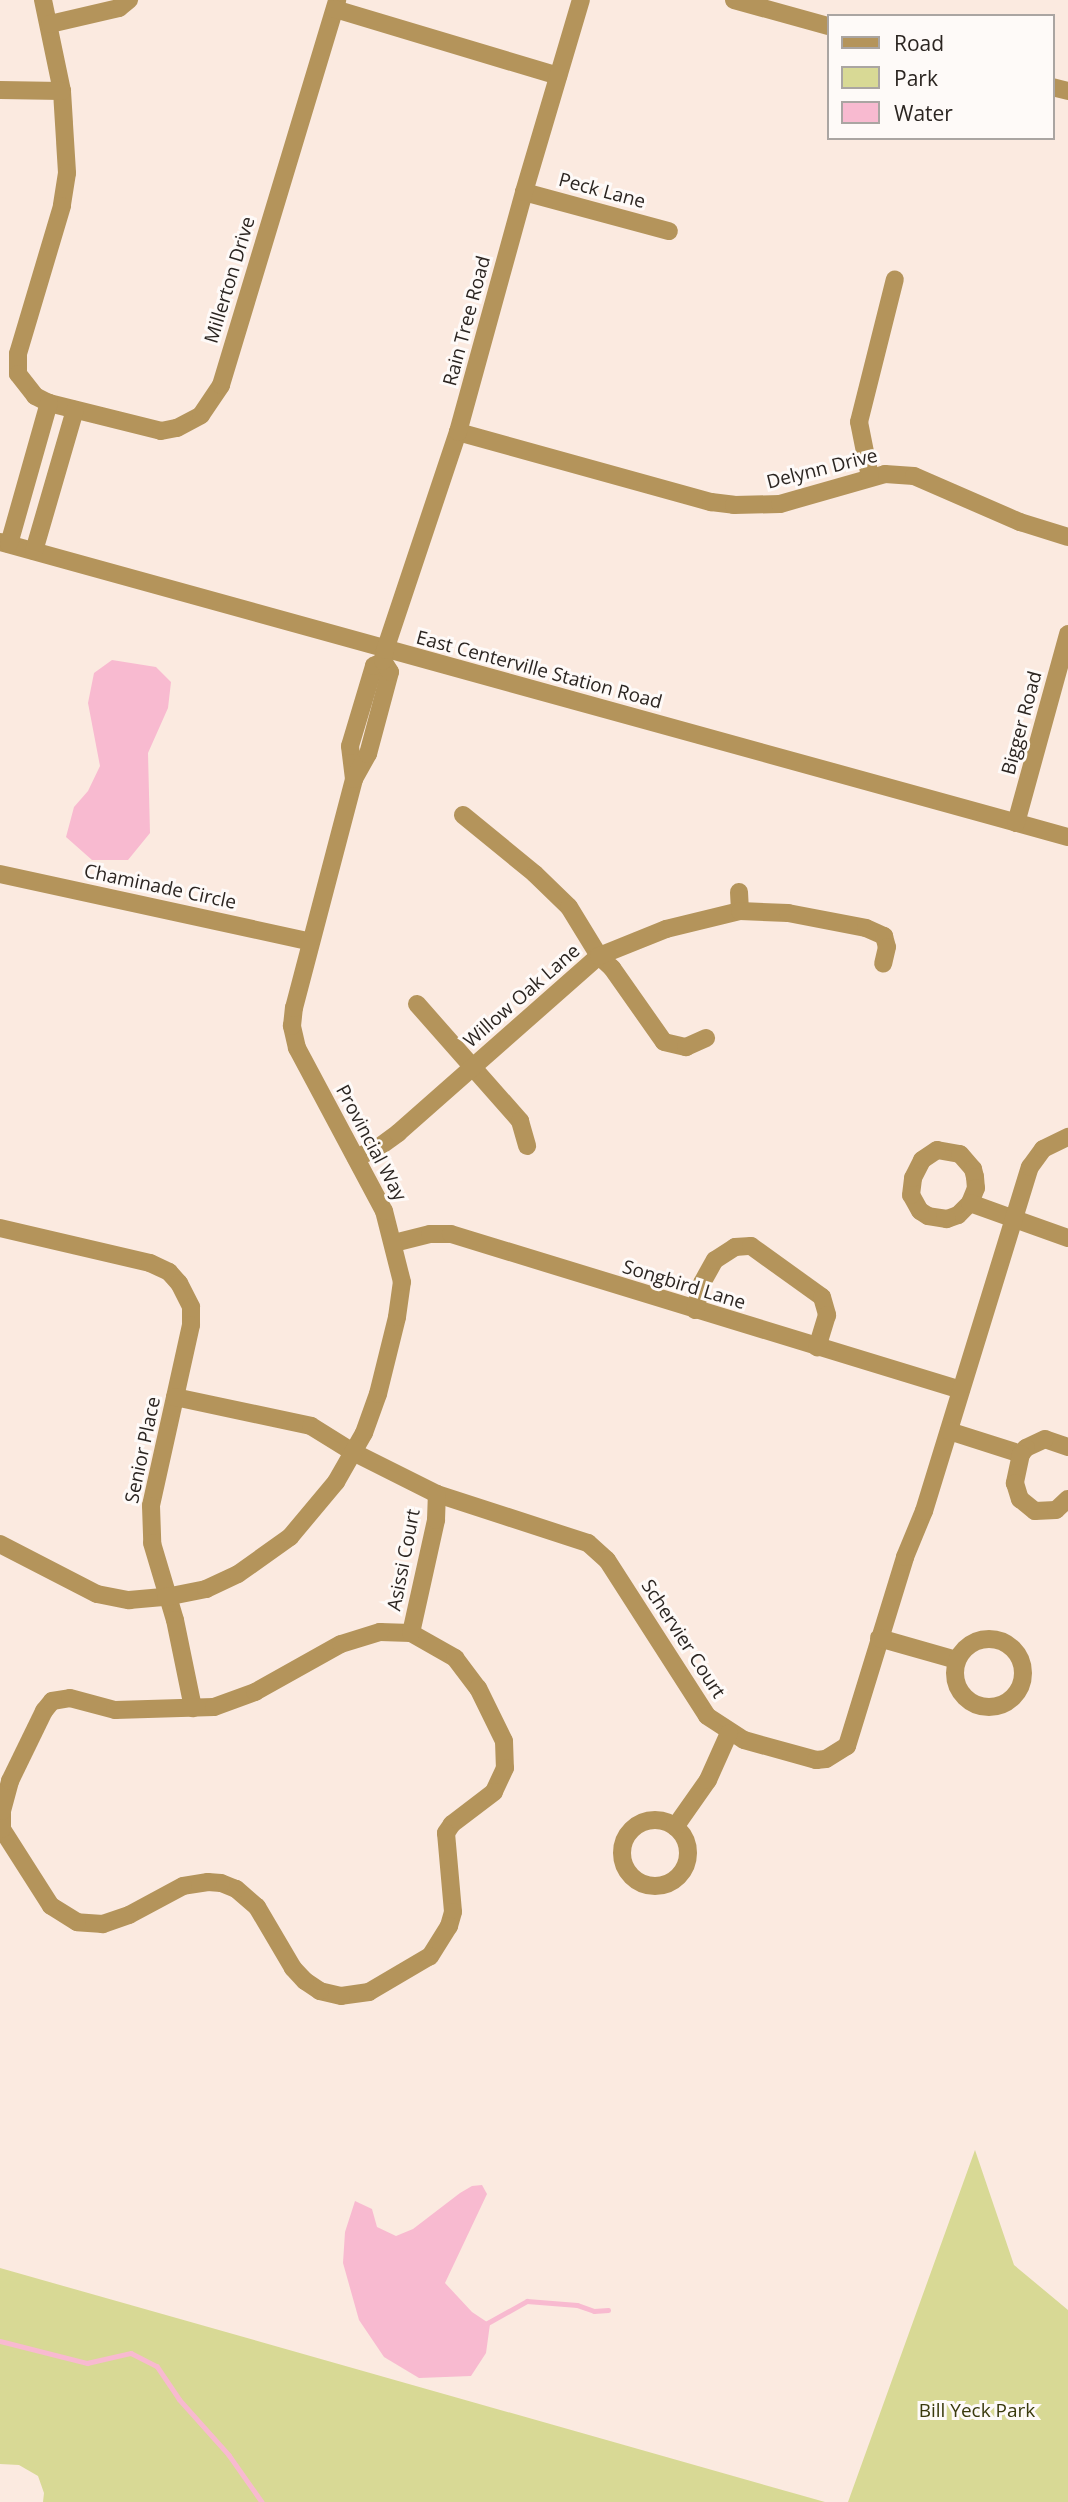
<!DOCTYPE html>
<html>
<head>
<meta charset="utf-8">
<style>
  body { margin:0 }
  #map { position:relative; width:1068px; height:2502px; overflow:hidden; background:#fbeae0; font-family:"Open Sans",sans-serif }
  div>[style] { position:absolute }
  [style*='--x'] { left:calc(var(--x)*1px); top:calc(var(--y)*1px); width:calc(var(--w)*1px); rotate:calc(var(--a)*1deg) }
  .green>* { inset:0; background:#d8d995 }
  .water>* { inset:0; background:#f8bad0 }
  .stream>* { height:4.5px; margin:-2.25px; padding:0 2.25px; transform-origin:2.25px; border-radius:2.25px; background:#f8bad0 }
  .minor>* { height:18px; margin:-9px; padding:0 9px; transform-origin:9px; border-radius:9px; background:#b4945b }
  .minor>.ring { margin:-9px; padding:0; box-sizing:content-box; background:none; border:18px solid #b4945b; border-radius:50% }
  span { translate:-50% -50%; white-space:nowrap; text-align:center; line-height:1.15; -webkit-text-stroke:6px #fefaf8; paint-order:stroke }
  .street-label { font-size:19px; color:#2b2521 }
  .park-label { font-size:19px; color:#3a3a0d }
  .legend { position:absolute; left:827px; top:14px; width:228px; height:126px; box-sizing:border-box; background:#fefaf8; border:2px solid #aaa5a2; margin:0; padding:9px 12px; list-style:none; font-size:21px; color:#2b2521 }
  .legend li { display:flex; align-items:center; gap:14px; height:35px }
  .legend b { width:35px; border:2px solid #aaa5a2 }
</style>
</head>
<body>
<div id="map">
  <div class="green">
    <i style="clip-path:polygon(975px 2150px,1014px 2265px,1068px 2310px,1068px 2502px,848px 2502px)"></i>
    <i style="clip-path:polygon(0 2268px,825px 2502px,43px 2502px,44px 2493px,38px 2476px,19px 2465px,0 2464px)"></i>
  </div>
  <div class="water">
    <i style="clip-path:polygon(112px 660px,156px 667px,171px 682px,168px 708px,148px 753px,150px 833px,128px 860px,92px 860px,66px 837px,74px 807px,88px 791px,100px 766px,88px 703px,94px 673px)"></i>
    <i style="clip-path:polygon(482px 2185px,487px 2194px,445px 2283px,472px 2312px,490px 2324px,486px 2353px,471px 2376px,419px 2378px,384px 2357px,359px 2320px,343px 2263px,345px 2232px,355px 2201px,372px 2209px,377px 2227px,396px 2236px,413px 2229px,460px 2193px,472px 2186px)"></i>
  </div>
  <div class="stream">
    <i style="--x:484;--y:2325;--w:49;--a:-29.2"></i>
    <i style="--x:527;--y:2301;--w:50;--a:4.6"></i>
    <i style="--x:577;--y:2305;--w:18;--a:19"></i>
    <i style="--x:594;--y:2311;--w:14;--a:-4"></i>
    <i style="--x:0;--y:2341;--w:90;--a:14.2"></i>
    <i style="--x:87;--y:2363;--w:45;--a:-12.8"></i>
    <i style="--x:131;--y:2353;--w:29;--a:27"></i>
    <i style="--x:157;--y:2366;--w:40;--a:56"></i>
    <i style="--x:179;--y:2399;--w:75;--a:48.2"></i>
    <i style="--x:229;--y:2455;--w:57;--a:54.9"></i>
  </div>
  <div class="minor">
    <i style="--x:43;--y:0;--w:93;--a:78.2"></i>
    <i style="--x:62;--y:91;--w:82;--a:86.5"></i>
    <i style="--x:67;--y:173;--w:33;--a:99"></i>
    <i style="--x:62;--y:206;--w:154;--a:106.6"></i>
    <i style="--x:18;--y:354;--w:20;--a:90"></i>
    <i style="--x:18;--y:374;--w:28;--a:52"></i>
    <i style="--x:35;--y:396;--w:16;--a:27"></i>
    <i style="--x:49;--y:403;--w:115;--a:14"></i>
    <i style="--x:161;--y:431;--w:16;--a:-11"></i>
    <i style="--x:177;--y:428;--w:27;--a:-28"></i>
    <i style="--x:201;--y:415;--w:36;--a:-56"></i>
    <i style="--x:221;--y:385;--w:402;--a:-73.2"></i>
    <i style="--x:734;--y:0;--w:98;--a:15.5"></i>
    <i style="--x:335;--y:9;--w:233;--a:16.7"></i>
    <i style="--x:50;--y:24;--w:71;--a:-13.1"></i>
    <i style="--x:119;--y:8;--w:13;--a:-39"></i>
    <i style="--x:1052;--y:87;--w:16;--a:14"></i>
    <i style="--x:0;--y:90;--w:62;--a:0.9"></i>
    <i style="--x:524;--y:192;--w:150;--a:15.1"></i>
    <i style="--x:458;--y:432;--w:263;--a:15.5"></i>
    <i style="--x:711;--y:502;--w:23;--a:7"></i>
    <i style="--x:734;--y:505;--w:46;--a:-1.2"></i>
    <i style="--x:780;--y:504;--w:109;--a:-15.9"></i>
    <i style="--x:885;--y:474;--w:29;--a:4"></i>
    <i style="--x:914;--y:476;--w:116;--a:23.5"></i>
    <i style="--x:1020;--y:522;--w:50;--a:17.4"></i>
    <i style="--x:870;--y:477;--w:56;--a:-101.3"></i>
    <i style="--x:859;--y:422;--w:147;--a:-75.9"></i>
    <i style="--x:0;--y:542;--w:1108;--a:15.44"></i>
    <i style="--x:9;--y:544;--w:147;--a:-74.2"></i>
    <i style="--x:34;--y:551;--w:147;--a:-73.8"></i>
    <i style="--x:354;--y:779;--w:33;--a:-97"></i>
    <i style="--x:350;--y:746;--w:84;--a:-73.3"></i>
    <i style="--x:374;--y:666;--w:10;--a:-29"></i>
    <i style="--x:463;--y:815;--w:93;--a:39.3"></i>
    <i style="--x:535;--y:874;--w:47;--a:44.1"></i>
    <i style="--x:569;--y:907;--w:57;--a:58.5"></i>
    <i style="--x:599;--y:956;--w:18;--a:43"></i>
    <i style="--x:612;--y:968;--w:90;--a:54.9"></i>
    <i style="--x:664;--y:1042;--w:23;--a:13"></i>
    <i style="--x:686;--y:1047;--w:22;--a:-24"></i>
    <i style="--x:1016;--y:823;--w:196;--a:-74.6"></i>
    <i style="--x:0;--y:874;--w:318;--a:12.3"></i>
    <i style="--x:739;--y:892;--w:19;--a:87"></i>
    <i style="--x:417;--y:1004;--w:156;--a:48.6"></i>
    <i style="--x:520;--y:1121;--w:26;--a:74"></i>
    <i style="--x:937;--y:1150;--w:23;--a:10"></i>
    <i style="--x:960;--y:1154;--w:20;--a:49"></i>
    <i style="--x:973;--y:1169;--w:8;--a:76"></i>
    <i style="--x:975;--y:1177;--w:11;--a:85"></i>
    <i style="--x:976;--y:1188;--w:16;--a:112"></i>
    <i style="--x:970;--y:1203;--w:17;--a:135"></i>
    <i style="--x:958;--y:1215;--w:12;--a:160"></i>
    <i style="--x:947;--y:1219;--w:19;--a:-171"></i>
    <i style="--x:928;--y:1216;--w:9;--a:-148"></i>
    <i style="--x:920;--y:1211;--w:18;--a:-119"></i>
    <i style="--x:911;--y:1195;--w:17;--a:-83"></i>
    <i style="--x:913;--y:1178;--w:20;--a:-63"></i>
    <i style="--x:922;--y:1160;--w:18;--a:-34"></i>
    <i style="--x:356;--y:1158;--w:25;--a:-26"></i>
    <i style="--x:379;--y:1147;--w:24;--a:-36"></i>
    <i style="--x:398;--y:1133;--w:268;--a:-41.4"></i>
    <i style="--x:599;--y:956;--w:72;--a:-21.9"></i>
    <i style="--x:666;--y:929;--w:76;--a:-13.7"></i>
    <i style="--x:740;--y:911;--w:48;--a:2.4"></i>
    <i style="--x:788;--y:913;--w:79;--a:10.9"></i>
    <i style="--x:866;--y:928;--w:20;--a:24"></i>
    <i style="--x:884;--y:936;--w:11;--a:75"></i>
    <i style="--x:887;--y:947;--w:17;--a:103"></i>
    <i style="--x:970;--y:1203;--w:104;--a:19.7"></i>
    <i style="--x:0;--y:1228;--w:154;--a:13.1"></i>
    <i style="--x:150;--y:1263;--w:21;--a:25"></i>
    <i style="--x:169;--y:1272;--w:15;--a:48"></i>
    <i style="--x:179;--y:1283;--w:27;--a:63"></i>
    <i style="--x:191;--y:1307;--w:18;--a:90"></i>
    <i style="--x:191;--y:1325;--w:185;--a:102.5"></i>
    <i style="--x:151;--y:1506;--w:37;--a:88"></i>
    <i style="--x:152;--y:1543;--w:80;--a:73.4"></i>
    <i style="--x:175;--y:1620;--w:90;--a:78.4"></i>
    <i style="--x:394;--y:1243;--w:37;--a:-14"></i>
    <i style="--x:430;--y:1234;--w:21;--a:0"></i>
    <i style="--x:451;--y:1234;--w:533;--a:17.01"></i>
    <i style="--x:695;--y:1310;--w:28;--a:-75"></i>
    <i style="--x:702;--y:1283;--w:26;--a:-61"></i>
    <i style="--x:715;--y:1260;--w:24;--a:-33"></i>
    <i style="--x:735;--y:1247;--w:16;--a:-4"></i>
    <i style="--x:751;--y:1246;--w:87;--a:35.7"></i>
    <i style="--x:822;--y:1297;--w:19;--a:74"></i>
    <i style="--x:827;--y:1315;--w:34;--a:107"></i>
    <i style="--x:175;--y:1397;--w:139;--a:12"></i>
    <i style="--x:311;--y:1426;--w:49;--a:31.8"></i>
    <i style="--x:353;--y:1452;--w:94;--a:26.6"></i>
    <i style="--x:437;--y:1494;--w:159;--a:18"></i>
    <i style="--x:588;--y:1543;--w:25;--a:42"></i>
    <i style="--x:607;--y:1560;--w:185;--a:57.3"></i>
    <i style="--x:707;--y:1716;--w:44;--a:33"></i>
    <i style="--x:744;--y:1740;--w:75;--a:15.5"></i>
    <i style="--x:816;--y:1760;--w:10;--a:-6"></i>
    <i style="--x:826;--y:1759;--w:25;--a:-32"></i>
    <i style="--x:847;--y:1746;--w:198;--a:-72.9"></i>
    <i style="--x:905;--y:1557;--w:50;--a:-67.6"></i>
    <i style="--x:924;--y:1511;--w:360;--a:-72.9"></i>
    <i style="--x:1030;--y:1167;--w:22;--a:-54"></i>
    <i style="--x:1043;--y:1149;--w:28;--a:-26"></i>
    <i style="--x:949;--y:1431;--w:76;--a:17.7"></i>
    <i style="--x:1068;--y:1447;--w:24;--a:-161"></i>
    <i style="--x:1045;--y:1439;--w:21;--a:155"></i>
    <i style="--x:1026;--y:1448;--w:8;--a:130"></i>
    <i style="--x:1021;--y:1454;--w:30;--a:102"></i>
    <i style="--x:1015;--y:1483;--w:17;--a:73"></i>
    <i style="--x:1020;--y:1499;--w:19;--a:39"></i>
    <i style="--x:1035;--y:1511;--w:21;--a:-3"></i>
    <i style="--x:1056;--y:1510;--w:16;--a:-43"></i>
    <i style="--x:0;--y:1544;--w:109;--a:27.3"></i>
    <i style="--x:97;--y:1594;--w:33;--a:11"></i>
    <i style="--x:129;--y:1600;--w:37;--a:-5"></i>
    <i style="--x:166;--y:1597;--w:41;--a:-11.3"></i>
    <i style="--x:206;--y:1589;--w:35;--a:-25"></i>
    <i style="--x:238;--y:1574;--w:64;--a:-35.4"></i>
    <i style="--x:290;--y:1537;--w:72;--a:-50.1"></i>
    <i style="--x:336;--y:1482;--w:56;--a:-60.3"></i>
    <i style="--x:364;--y:1433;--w:41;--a:-70.3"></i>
    <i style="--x:378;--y:1394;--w:79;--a:-76.1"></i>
    <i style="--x:397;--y:1317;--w:35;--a:-82"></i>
    <i style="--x:402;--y:1282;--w:73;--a:-104.2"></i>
    <i style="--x:384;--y:1211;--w:185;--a:-118.1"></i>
    <i style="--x:297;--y:1048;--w:23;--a:-103"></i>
    <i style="--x:292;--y:1026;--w:18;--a:-84"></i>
    <i style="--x:294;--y:1008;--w:237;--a:-75.3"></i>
    <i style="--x:354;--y:779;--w:29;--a:-61"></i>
    <i style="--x:368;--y:754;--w:85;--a:-75"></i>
    <i style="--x:390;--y:672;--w:13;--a:-122"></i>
    <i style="--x:383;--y:661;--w:11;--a:-80"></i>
    <i style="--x:385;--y:650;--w:230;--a:-71.5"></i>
    <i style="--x:458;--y:432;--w:249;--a:-74.6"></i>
    <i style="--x:524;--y:192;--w:200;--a:-73.5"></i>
    <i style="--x:380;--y:1632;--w:31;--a:2"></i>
    <i style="--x:411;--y:1633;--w:51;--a:29.6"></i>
    <i style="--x:455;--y:1658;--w:38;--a:53"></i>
    <i style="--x:478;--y:1688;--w:59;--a:63.9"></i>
    <i style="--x:504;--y:1741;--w:27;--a:88"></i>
    <i style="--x:505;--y:1768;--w:26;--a:115"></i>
    <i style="--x:494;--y:1792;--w:53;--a:142.7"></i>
    <i style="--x:452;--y:1824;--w:11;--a:124"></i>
    <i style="--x:446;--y:1833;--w:79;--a:84.9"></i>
    <i style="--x:453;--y:1912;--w:15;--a:106"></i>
    <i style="--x:449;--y:1926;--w:36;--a:122"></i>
    <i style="--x:430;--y:1956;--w:71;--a:149.5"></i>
    <i style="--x:369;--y:1992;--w:28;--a:172"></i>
    <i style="--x:341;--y:1996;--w:22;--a:-167"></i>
    <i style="--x:320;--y:1991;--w:18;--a:-146"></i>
    <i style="--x:305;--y:1981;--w:18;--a:-133"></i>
    <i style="--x:293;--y:1968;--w:71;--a:-120.5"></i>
    <i style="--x:257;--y:1907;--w:28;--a:-139"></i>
    <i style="--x:236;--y:1889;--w:16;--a:-158"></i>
    <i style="--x:221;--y:1883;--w:13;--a:-176"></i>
    <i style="--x:208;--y:1882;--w:25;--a:171"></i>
    <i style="--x:183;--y:1886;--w:61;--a:151.8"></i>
    <i style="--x:129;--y:1915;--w:28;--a:161"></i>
    <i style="--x:103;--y:1924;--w:26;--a:-176"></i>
    <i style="--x:77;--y:1922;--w:31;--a:-148"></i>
    <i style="--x:51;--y:1906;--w:91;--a:-122.5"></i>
    <i style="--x:2;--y:1829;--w:18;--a:-90"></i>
    <i style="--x:2;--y:1811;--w:31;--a:-75"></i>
    <i style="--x:10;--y:1781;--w:78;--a:-64.1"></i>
    <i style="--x:44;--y:1711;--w:13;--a:-51"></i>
    <i style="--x:52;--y:1701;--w:18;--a:-9"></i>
    <i style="--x:70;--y:1698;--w:47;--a:14.9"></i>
    <i style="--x:115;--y:1710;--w:99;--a:-1.7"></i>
    <i style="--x:214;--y:1707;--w:44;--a:-20.1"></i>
    <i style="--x:255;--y:1692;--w:98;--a:-29.2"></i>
    <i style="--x:341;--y:1644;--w:41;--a:-17.1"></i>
    <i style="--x:411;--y:1633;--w:116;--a:-77.5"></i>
    <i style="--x:436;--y:1520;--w:26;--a:-88"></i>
    <i style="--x:879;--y:1638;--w:81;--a:15.8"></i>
    <i class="ring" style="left:955px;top:1639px;width:50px;height:50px"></i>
    <i class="ring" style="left:622px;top:1820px;width:48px;height:48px"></i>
    <i style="--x:675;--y:1827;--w:57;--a:-54.9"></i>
    <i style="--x:708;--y:1780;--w:51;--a:-65.9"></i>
  </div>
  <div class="street-label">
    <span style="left:602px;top:191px;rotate:15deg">Peck Lane</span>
    <span style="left:230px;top:280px;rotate:-73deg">Millerton Drive</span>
    <span style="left:467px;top:321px;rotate:-75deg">Rain Tree Road</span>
    <span style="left:822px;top:469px;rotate:-14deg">Delynn Drive</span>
    <span style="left:539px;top:670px;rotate:15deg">East Centerville Station Road</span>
    <span style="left:1022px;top:723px;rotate:-75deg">Bigger Road</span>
    <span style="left:160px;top:887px;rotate:12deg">Chaminade Circle</span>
    <span style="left:522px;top:996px;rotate:-41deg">Willow Oak Lane</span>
    <span style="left:371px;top:1143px;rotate:62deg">Provincial Way</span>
    <span style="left:684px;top:1285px;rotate:17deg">Songbird Lane</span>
    <span style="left:143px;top:1450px;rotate:-78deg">Senior Place</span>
    <span style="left:404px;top:1560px;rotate:-79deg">Asissi Court</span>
    <span style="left:683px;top:1639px;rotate:57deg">Schervier Court</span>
  </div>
  <div class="park-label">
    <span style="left:977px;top:2411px">Bill Yeck Park</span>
  </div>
  <ul class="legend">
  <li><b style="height:9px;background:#b4945b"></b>Road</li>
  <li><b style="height:19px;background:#d8d995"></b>Park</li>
  <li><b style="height:19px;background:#f8bad0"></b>Water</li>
  </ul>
</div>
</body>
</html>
